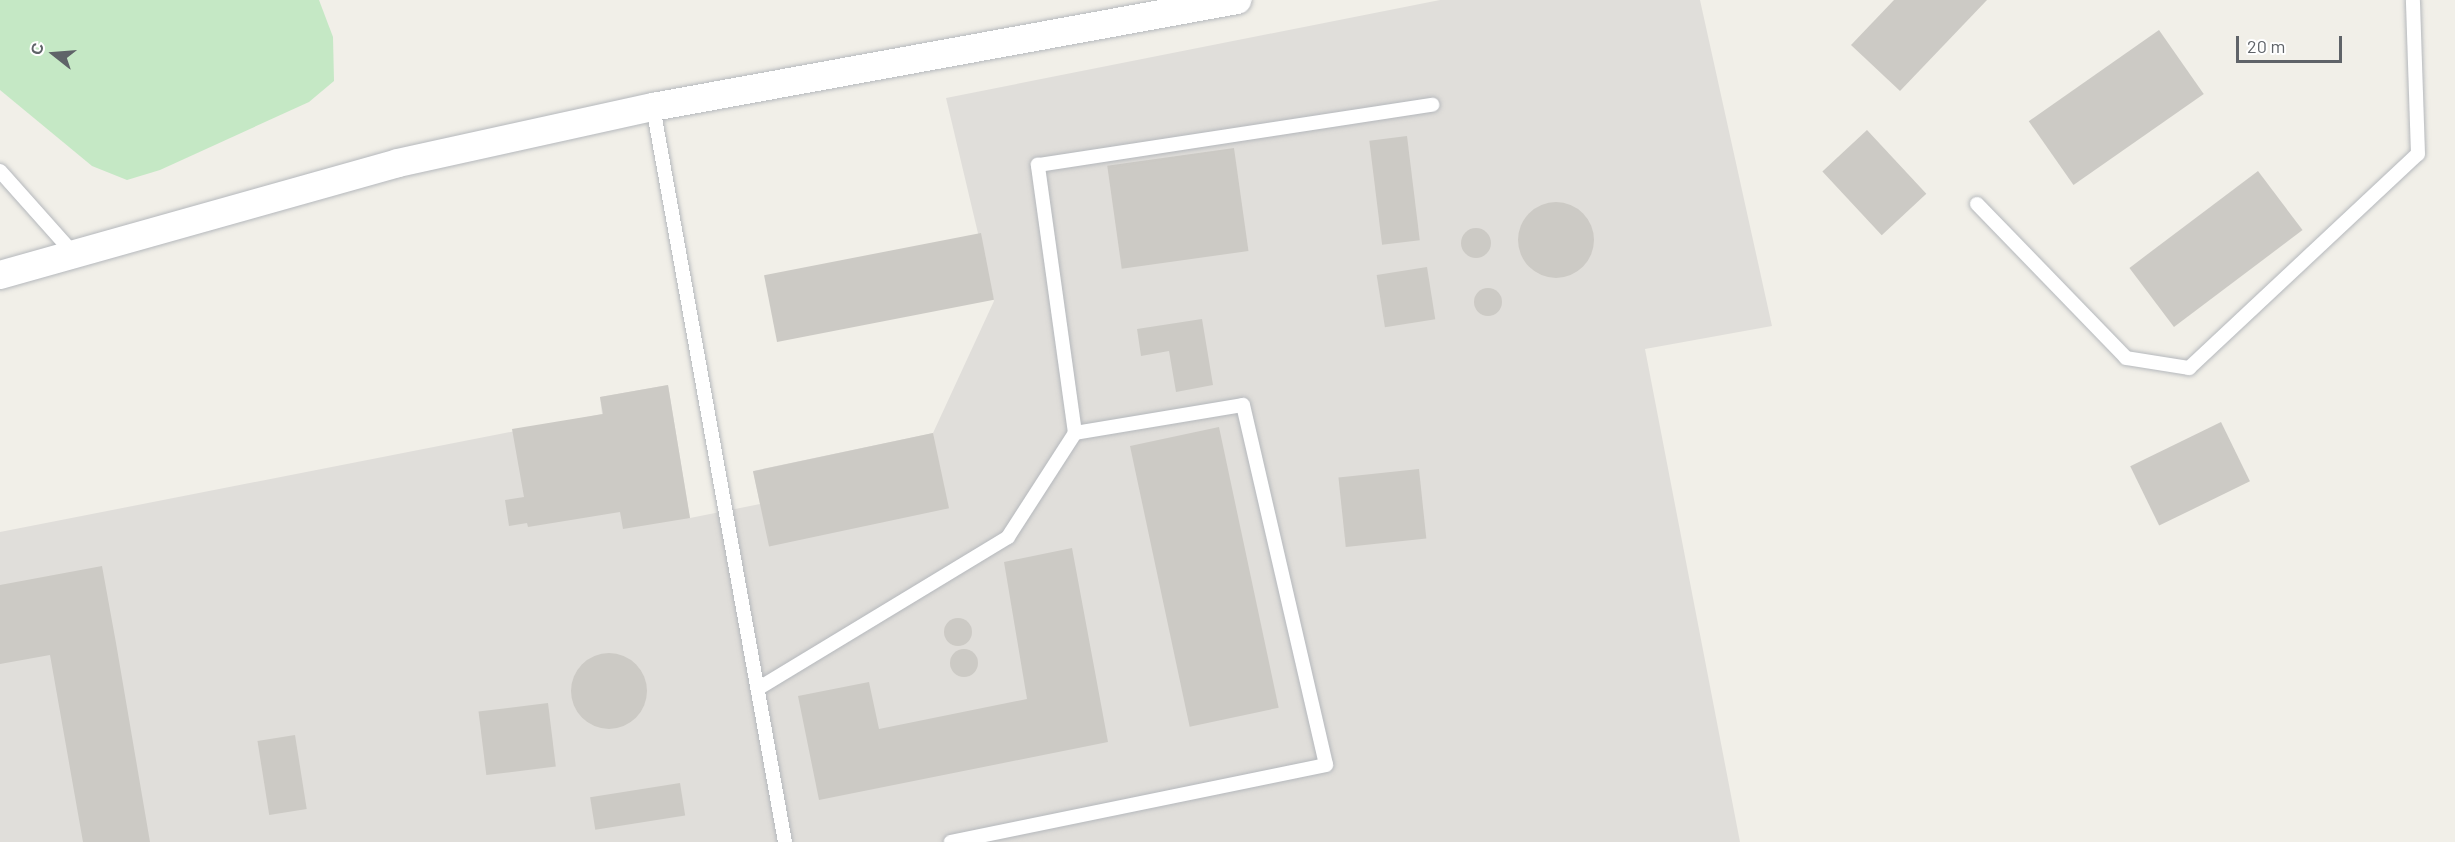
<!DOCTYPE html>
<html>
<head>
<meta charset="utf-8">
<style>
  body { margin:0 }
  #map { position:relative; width:2455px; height:842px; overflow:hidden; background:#f1efe8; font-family:Barlow,sans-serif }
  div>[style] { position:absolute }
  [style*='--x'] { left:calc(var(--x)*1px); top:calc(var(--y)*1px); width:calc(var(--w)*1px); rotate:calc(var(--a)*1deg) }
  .industrial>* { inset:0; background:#e0deda }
  .green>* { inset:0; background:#c5e8c5 }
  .building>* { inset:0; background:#cccac5; transform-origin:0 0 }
  .round { border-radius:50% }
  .roads { filter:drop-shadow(0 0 2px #b5b8bc) drop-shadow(0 0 2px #b5b8bc) }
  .lane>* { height:14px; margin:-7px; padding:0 7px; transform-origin:7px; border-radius:7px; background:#fff }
  .street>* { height:28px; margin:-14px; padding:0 14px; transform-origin:14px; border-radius:14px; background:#fff }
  span { translate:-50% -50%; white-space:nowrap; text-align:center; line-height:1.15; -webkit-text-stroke:4.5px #fff; paint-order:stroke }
  .north { position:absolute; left:24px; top:24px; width:60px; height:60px; -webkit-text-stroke:4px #fff; paint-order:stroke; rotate:287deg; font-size:16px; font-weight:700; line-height:24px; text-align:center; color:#5f6368 }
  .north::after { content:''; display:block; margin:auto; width:21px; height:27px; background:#5f6368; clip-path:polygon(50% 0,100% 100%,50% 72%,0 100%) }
  .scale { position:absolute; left:2236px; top:36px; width:106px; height:27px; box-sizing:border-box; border:3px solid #5f6368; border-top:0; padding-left:8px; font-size:18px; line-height:21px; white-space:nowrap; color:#5f6368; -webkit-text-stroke:4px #fff; paint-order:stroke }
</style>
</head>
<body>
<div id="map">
  <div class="industrial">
    <i style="clip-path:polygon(1440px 0,1700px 0,1772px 326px,1645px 349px,1740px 842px,0 842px,0 532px,602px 414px,600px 397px,668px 385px,690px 518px,760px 504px,753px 471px,933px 433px,994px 301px,946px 98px)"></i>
  </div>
  <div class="green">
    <i style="clip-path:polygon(0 0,319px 0,333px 37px,334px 81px,309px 102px,160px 170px,127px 180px,92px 166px,0 90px)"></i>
  </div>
  <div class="building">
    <i style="clip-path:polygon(1894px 0,1987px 0,1900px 91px,1851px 45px)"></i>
    <i style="left:2159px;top:30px;width:78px;height:159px;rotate:55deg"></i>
    <i style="left:1867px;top:130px;width:87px;height:61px;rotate:47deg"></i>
    <i style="left:1407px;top:136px;width:105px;height:38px;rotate:83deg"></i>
    <i style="left:1234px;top:148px;width:104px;height:128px;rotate:82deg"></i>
    <i style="left:2258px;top:171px;width:74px;height:161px;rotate:53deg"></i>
    <i class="round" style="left:1518px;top:202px;width:76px;height:76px"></i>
    <i class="round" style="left:1461px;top:228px;width:30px;height:30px"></i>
    <i style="left:981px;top:233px;width:68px;height:221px;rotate:79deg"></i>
    <i style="left:1427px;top:267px;width:53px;height:51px;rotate:81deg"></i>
    <i class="round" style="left:1474px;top:288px;width:28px;height:28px"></i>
    <i style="clip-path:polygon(1202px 319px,1213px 385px,1176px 392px,1169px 351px,1141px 356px,1137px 329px)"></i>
    <i style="clip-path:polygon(668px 385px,690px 518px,623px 529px,620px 512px,528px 527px,527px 523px,509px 526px,505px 500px,524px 497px,512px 429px,603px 414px,600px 397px)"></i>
    <i style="left:2221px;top:422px;width:66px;height:101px;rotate:64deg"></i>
    <i style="left:1219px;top:427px;width:287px;height:91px;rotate:78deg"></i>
    <i style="left:933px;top:433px;width:77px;height:184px;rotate:78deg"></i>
    <i style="left:1419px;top:469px;width:70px;height:81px;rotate:84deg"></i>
    <i style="clip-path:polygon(1072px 548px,1108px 742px,819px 800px,798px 696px,869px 682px,879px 729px,1027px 699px,1004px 562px)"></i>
    <i style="clip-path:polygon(102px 566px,116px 643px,150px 842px,83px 842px,50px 655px,0 664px,0 585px)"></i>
    <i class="round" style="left:944px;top:618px;width:28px;height:28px"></i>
    <i class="round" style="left:950px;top:649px;width:28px;height:28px"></i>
    <i class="round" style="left:571px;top:653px;width:76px;height:76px"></i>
    <i style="left:548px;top:703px;width:64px;height:70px;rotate:83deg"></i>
    <i style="left:295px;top:735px;width:75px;height:38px;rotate:81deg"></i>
    <i style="left:680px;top:783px;width:33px;height:91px;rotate:81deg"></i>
  </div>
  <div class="roads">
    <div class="lane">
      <i style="--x:653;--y:107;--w:747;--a:79.82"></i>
      <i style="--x:0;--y:171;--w:111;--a:48.3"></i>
      <i style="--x:1977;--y:204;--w:214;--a:45.9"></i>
      <i style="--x:2126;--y:358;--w:64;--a:9"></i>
      <i style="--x:2189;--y:368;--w:313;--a:-43.1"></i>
      <i style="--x:2418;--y:154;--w:154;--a:-91.9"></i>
      <i style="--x:1075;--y:433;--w:271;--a:-97.9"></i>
      <i style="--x:1038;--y:165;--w:399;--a:-8.7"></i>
      <i style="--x:759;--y:688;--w:291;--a:-31.2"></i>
      <i style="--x:1008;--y:537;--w:124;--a:-57.2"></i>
      <i style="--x:1075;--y:433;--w:170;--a:-9.5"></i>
      <i style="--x:1243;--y:405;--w:369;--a:77"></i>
      <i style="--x:1326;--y:765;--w:383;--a:168.4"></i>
    </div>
    <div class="street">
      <i style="--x:0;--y:275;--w:413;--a:-15.7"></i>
      <i style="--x:398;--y:163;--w:261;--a:-12.4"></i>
      <i style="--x:653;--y:107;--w:594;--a:-10.38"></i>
    </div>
  </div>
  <div class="north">С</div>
  <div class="scale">20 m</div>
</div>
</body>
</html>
